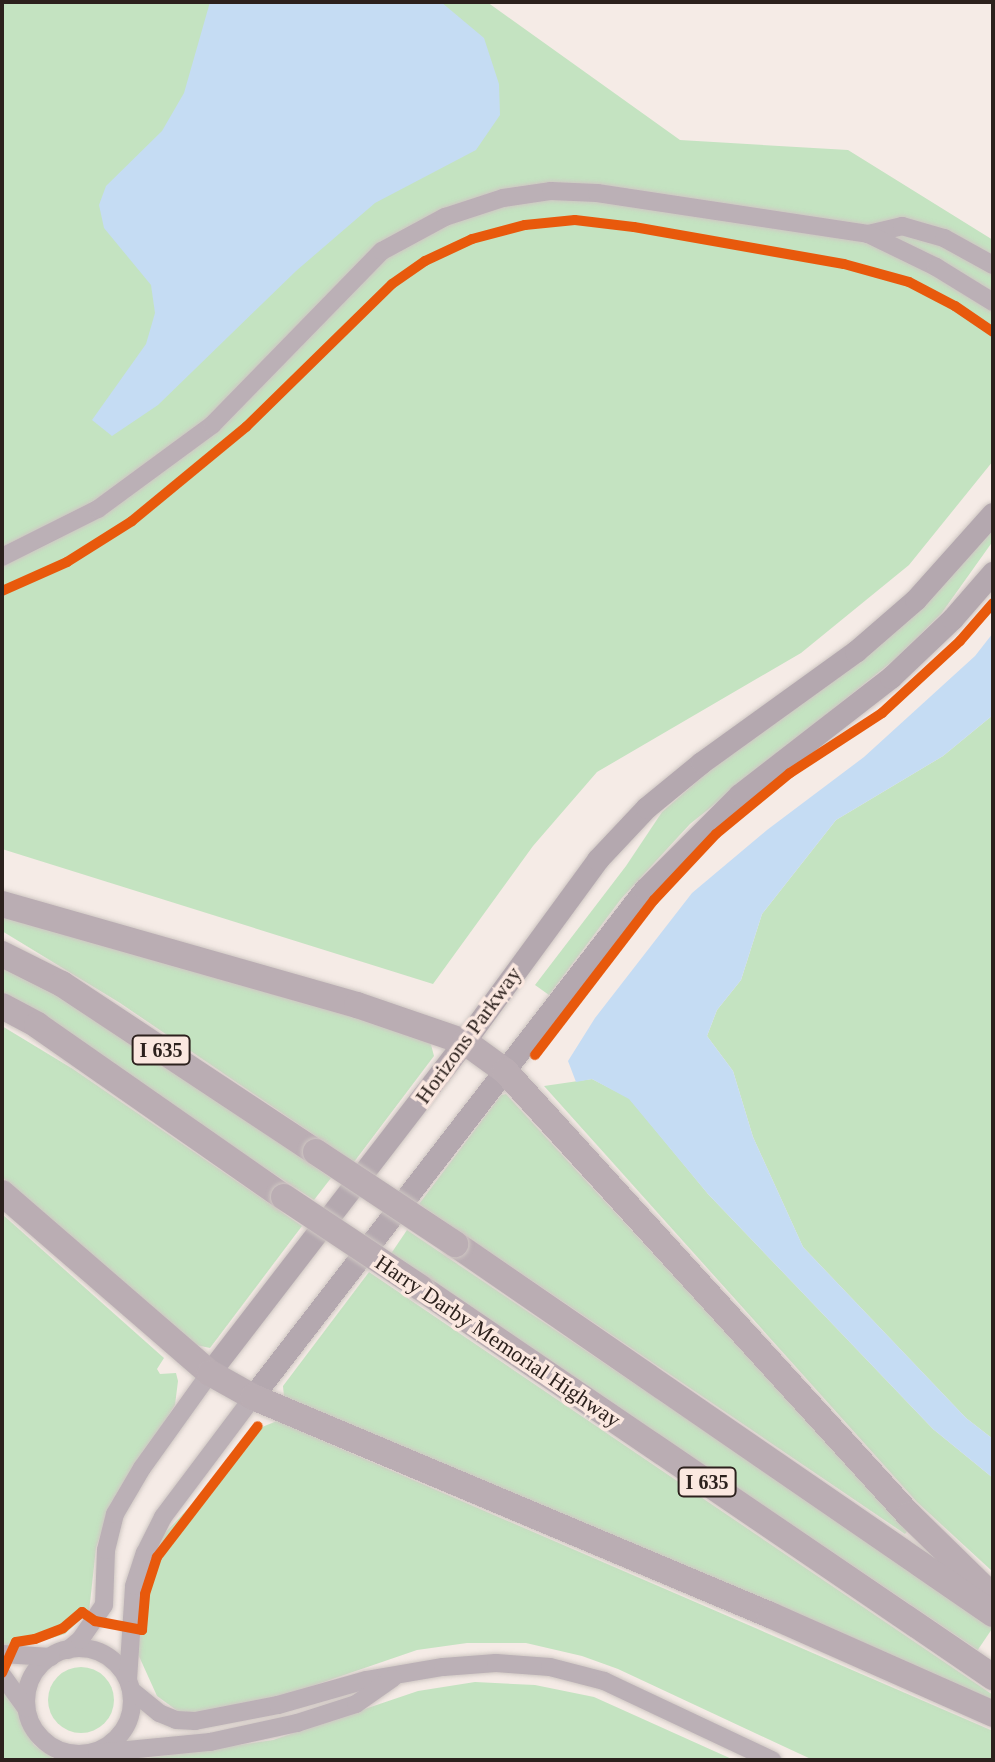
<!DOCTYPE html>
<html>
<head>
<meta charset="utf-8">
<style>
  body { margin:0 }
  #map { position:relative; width:995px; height:1762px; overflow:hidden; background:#f5ebe6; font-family:"Times New Roman",serif }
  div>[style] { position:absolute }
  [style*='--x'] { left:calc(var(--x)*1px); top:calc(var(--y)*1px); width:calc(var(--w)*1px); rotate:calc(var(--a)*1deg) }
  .green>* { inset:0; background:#c4e3c1; transform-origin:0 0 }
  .round { border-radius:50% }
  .water>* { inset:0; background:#c5dcf3 }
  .roads { filter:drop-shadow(0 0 2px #cfc7c3) drop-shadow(0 0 2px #cfc7c3) }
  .minor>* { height:18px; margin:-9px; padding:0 9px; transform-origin:9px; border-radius:9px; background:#bbb0b6 }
  .minor>.ring { margin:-9px; padding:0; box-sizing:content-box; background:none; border:18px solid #bbb0b6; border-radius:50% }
  .major>* { height:22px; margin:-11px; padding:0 11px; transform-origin:11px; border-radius:11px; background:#b4a8af }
  .highway>* { height:26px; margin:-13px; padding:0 13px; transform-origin:13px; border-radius:13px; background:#baadb3 }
  .bridges { filter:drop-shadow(0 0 2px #cfc7c3) drop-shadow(0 0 2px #cfc7c3) }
  .highway-bridge>* { height:26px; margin:-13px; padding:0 13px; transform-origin:13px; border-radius:13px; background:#baadb3 }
  .cycleway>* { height:10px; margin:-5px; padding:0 5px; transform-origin:5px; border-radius:5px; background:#e8590c }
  span { translate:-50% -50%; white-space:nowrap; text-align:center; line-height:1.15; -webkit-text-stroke:7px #fbe8e0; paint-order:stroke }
  .shield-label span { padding:2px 6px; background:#fbe8e0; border:2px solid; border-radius:6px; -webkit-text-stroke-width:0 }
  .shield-label { font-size:20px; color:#2c211d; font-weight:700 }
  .street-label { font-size:22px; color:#2c211d }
  .frame { position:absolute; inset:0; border:4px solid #2c211d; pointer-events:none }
</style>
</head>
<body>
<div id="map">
  <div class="green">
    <i style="clip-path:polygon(2px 2px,487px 2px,680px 140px,848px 150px,993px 240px,993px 461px,909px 565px,801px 653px,597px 772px,533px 846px,433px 984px,2px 849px)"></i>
    <i style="clip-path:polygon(993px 524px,993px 541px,941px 614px,894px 660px,690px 824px,621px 899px,549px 995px,535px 985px,626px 866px,662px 812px)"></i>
    <i style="clip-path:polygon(993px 715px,993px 1439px,966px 1418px,803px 1247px,753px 1137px,733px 1071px,707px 1036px,717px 1010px,741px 980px,762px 914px,836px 820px,943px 756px)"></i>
    <i style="clip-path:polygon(2px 916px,408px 1033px,430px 1041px,434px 1056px,354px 1162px,120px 1003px,2px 931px)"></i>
    <i style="clip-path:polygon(2px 962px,48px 988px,331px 1178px,314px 1200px,2px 996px)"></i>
    <i style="clip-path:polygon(2px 1026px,73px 1069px,302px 1226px,210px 1348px,196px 1345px,2px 1177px)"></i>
    <i style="clip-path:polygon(592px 1079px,629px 1098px,708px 1194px,933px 1429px,993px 1478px,993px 1572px,917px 1502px,544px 1086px)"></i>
    <i style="clip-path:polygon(506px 1094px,908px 1530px,905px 1534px,419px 1204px,501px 1095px)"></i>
    <i style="clip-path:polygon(2px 1214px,164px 1358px,157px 1369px,160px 1374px,176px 1373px,178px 1381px,175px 1405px,109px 1509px,96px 1548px,89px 1612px,65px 1634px,18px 1648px,2px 1648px)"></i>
    <i style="left:407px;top:1230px;width:708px;height:29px;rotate:34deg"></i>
    <i style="clip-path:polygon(369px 1272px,993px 1695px,993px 1703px,284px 1397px,283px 1386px)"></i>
    <i style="clip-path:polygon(277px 1421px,993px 1731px,993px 1760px,813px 1760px,618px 1669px,582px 1656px,526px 1643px,467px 1643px,417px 1650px,283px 1696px,193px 1714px,179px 1712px,157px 1696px,138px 1654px,139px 1604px,148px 1563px,163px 1535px,216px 1479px,252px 1431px)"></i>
    <i class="round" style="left:48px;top:1667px;width:66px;height:66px"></i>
    <i style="clip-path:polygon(475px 1682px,535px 1685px,594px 1697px,734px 1760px,133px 1760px,273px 1740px,418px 1691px)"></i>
    <i style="clip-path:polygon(2px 1684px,15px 1703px,34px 1745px,56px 1760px,2px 1760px)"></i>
  </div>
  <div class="water">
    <i style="clip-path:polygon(210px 2px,441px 2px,484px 38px,499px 84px,500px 115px,476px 150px,375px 203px,296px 271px,158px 405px,112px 436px,92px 420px,146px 344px,155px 313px,151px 285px,104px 228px,99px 205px,106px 186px,162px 131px,184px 93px)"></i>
    <i style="clip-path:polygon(993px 633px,993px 715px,943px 756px,836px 820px,762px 914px,741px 980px,717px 1010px,707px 1036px,733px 1071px,753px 1137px,803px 1247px,966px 1418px,993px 1439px,993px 1478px,933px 1429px,708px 1194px,629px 1099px,592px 1079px,576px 1082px,568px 1061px,595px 1018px,692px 893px,767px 830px,864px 757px,975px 656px)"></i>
  </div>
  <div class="roads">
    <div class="minor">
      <i style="--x:868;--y:234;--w:35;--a:-13"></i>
      <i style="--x:902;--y:226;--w:44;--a:15.9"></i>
      <i style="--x:944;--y:238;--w:56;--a:28.9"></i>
      <i style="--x:2;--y:557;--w:107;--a:-26.6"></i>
      <i style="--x:98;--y:509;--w:142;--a:-36.4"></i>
      <i style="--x:212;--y:425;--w:243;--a:-45.7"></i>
      <i style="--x:382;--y:251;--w:72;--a:-28.4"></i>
      <i style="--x:445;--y:217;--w:61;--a:-18.1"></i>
      <i style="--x:503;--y:198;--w:49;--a:-8.3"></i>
      <i style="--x:551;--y:191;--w:46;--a:2.5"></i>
      <i style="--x:597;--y:193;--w:274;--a:8.6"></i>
      <i style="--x:868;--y:234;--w:76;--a:25.9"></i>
      <i style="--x:936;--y:267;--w:67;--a:31.6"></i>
      <i class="ring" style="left:26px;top:1648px;width:88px;height:88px"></i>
      <i style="--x:68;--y:1650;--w:16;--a:-40"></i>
      <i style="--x:80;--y:1640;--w:42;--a:-55.6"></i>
      <i style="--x:104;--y:1605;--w:55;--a:-87.9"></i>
      <i style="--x:106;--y:1550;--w:37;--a:-76"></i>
      <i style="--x:115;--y:1514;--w:53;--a:-59.6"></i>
      <i style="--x:142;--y:1468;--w:117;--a:-54.4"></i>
      <i style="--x:2;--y:1654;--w:49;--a:3.5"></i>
      <i style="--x:2;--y:1675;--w:41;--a:54"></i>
      <i style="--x:128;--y:1680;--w:94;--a:-86.3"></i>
      <i style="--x:134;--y:1586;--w:35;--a:-72"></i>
      <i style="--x:145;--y:1553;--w:40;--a:-63.4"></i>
      <i style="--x:163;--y:1517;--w:150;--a:-53.1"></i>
      <i style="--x:131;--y:1690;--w:36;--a:39"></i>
      <i style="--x:159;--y:1713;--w:18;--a:22"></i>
      <i style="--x:176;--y:1720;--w:19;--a:3"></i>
      <i style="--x:195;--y:1721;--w:85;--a:-10.9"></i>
      <i style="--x:278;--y:1705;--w:91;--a:-15.9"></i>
      <i style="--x:366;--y:1680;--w:78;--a:-9.6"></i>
      <i style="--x:443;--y:1667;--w:53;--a:-4.3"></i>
      <i style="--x:496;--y:1663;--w:54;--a:4.2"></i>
      <i style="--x:550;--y:1667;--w:56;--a:14.5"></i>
      <i style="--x:604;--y:1681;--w:186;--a:25.2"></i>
      <i style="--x:97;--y:1753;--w:114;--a:-5.6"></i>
      <i style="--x:210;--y:1742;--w:89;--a:-12.3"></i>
      <i style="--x:297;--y:1723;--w:62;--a:-17.9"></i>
      <i style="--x:356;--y:1704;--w:45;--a:-35.1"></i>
    </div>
    <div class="major">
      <i style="--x:210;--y:1373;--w:418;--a:-52.4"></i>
      <i style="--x:465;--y:1042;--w:225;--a:-53.8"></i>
      <i style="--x:598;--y:860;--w:71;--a:-46.7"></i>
      <i style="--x:647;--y:808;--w:71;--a:-39.3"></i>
      <i style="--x:702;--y:763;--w:190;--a:-35.8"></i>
      <i style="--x:856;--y:652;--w:79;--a:-40.9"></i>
      <i style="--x:916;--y:600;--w:115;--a:-48.2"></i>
      <i style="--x:253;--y:1397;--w:641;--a:-52.29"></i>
      <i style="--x:645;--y:890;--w:134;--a:-45"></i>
      <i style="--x:740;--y:795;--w:191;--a:-37.8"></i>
      <i style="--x:891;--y:678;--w:86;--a:-43.6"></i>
      <i style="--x:953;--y:619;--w:61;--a:-49"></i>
    </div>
    <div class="highway">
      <i style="--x:2;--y:904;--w:369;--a:15.9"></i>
      <i style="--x:357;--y:1005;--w:114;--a:18.9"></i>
      <i style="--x:465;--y:1042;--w:49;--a:35.9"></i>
      <i style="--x:505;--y:1071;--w:600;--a:47.7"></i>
      <i style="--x:909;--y:1515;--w:117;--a:44.3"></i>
      <i style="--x:2;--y:954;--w:67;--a:26.6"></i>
      <i style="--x:62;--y:984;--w:305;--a:33.5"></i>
      <i style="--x:2;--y:1006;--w:40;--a:28"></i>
      <i style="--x:37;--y:1025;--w:301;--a:34.9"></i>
      <i style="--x:2;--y:1193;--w:275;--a:40.9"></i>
      <i style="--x:210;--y:1373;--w:49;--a:29.2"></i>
      <i style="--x:253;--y:1397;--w:561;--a:22.86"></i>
      <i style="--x:770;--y:1615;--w:244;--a:23.9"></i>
      <i style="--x:455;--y:1244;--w:653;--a:34.52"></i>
      <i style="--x:421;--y:1288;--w:692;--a:34.22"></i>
    </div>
  </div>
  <div class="bridges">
    <div class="highway-bridge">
      <i style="--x:316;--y:1152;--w:167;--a:33.5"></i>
      <i style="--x:284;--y:1197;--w:164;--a:33.6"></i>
    </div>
  </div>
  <div class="cycleway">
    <i style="--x:2;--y:591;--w:71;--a:-24"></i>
    <i style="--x:67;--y:562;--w:77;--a:-32.2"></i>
    <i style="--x:132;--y:521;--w:148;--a:-39.5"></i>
    <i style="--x:246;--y:427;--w:204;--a:-44.4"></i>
    <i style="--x:392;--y:284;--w:40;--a:-34.9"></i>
    <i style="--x:425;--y:261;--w:52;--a:-25.1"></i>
    <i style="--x:472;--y:239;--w:55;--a:-14.8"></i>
    <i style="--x:525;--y:225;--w:50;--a:-5.7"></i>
    <i style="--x:575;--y:220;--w:59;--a:6.8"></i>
    <i style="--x:634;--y:227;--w:213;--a:10"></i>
    <i style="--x:844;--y:264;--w:67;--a:15.5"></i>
    <i style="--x:909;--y:282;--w:52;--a:27.6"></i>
    <i style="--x:955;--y:306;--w:46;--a:34.4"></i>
    <i style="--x:535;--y:1055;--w:195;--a:-52.5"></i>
    <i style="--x:654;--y:900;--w:91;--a:-46.8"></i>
    <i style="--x:716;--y:834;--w:96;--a:-39.5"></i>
    <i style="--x:790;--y:773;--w:110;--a:-33.1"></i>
    <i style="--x:882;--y:713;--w:106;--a:-42.7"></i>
    <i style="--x:960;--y:641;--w:50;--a:-49"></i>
    <i style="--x:2;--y:1673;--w:34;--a:-66"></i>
    <i style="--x:16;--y:1642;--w:19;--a:-9"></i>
    <i style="--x:35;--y:1639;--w:30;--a:-21"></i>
    <i style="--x:63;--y:1628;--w:25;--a:-40"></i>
    <i style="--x:82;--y:1612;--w:16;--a:35"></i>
    <i style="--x:95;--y:1621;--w:48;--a:10.8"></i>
    <i style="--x:142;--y:1630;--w:36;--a:-85"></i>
    <i style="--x:145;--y:1594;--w:39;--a:-72"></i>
    <i style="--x:157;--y:1557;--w:165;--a:-52.4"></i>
  </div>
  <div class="shield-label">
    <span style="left:161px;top:1050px">I 635</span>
    <span style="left:707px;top:1482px">I 635</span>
  </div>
  <div class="street-label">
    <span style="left:468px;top:1035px;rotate:-54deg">Horizons Parkway</span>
    <span style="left:498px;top:1341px;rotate:34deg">Harry Darby Memorial Highway</span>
  </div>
  <div class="frame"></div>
</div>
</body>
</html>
